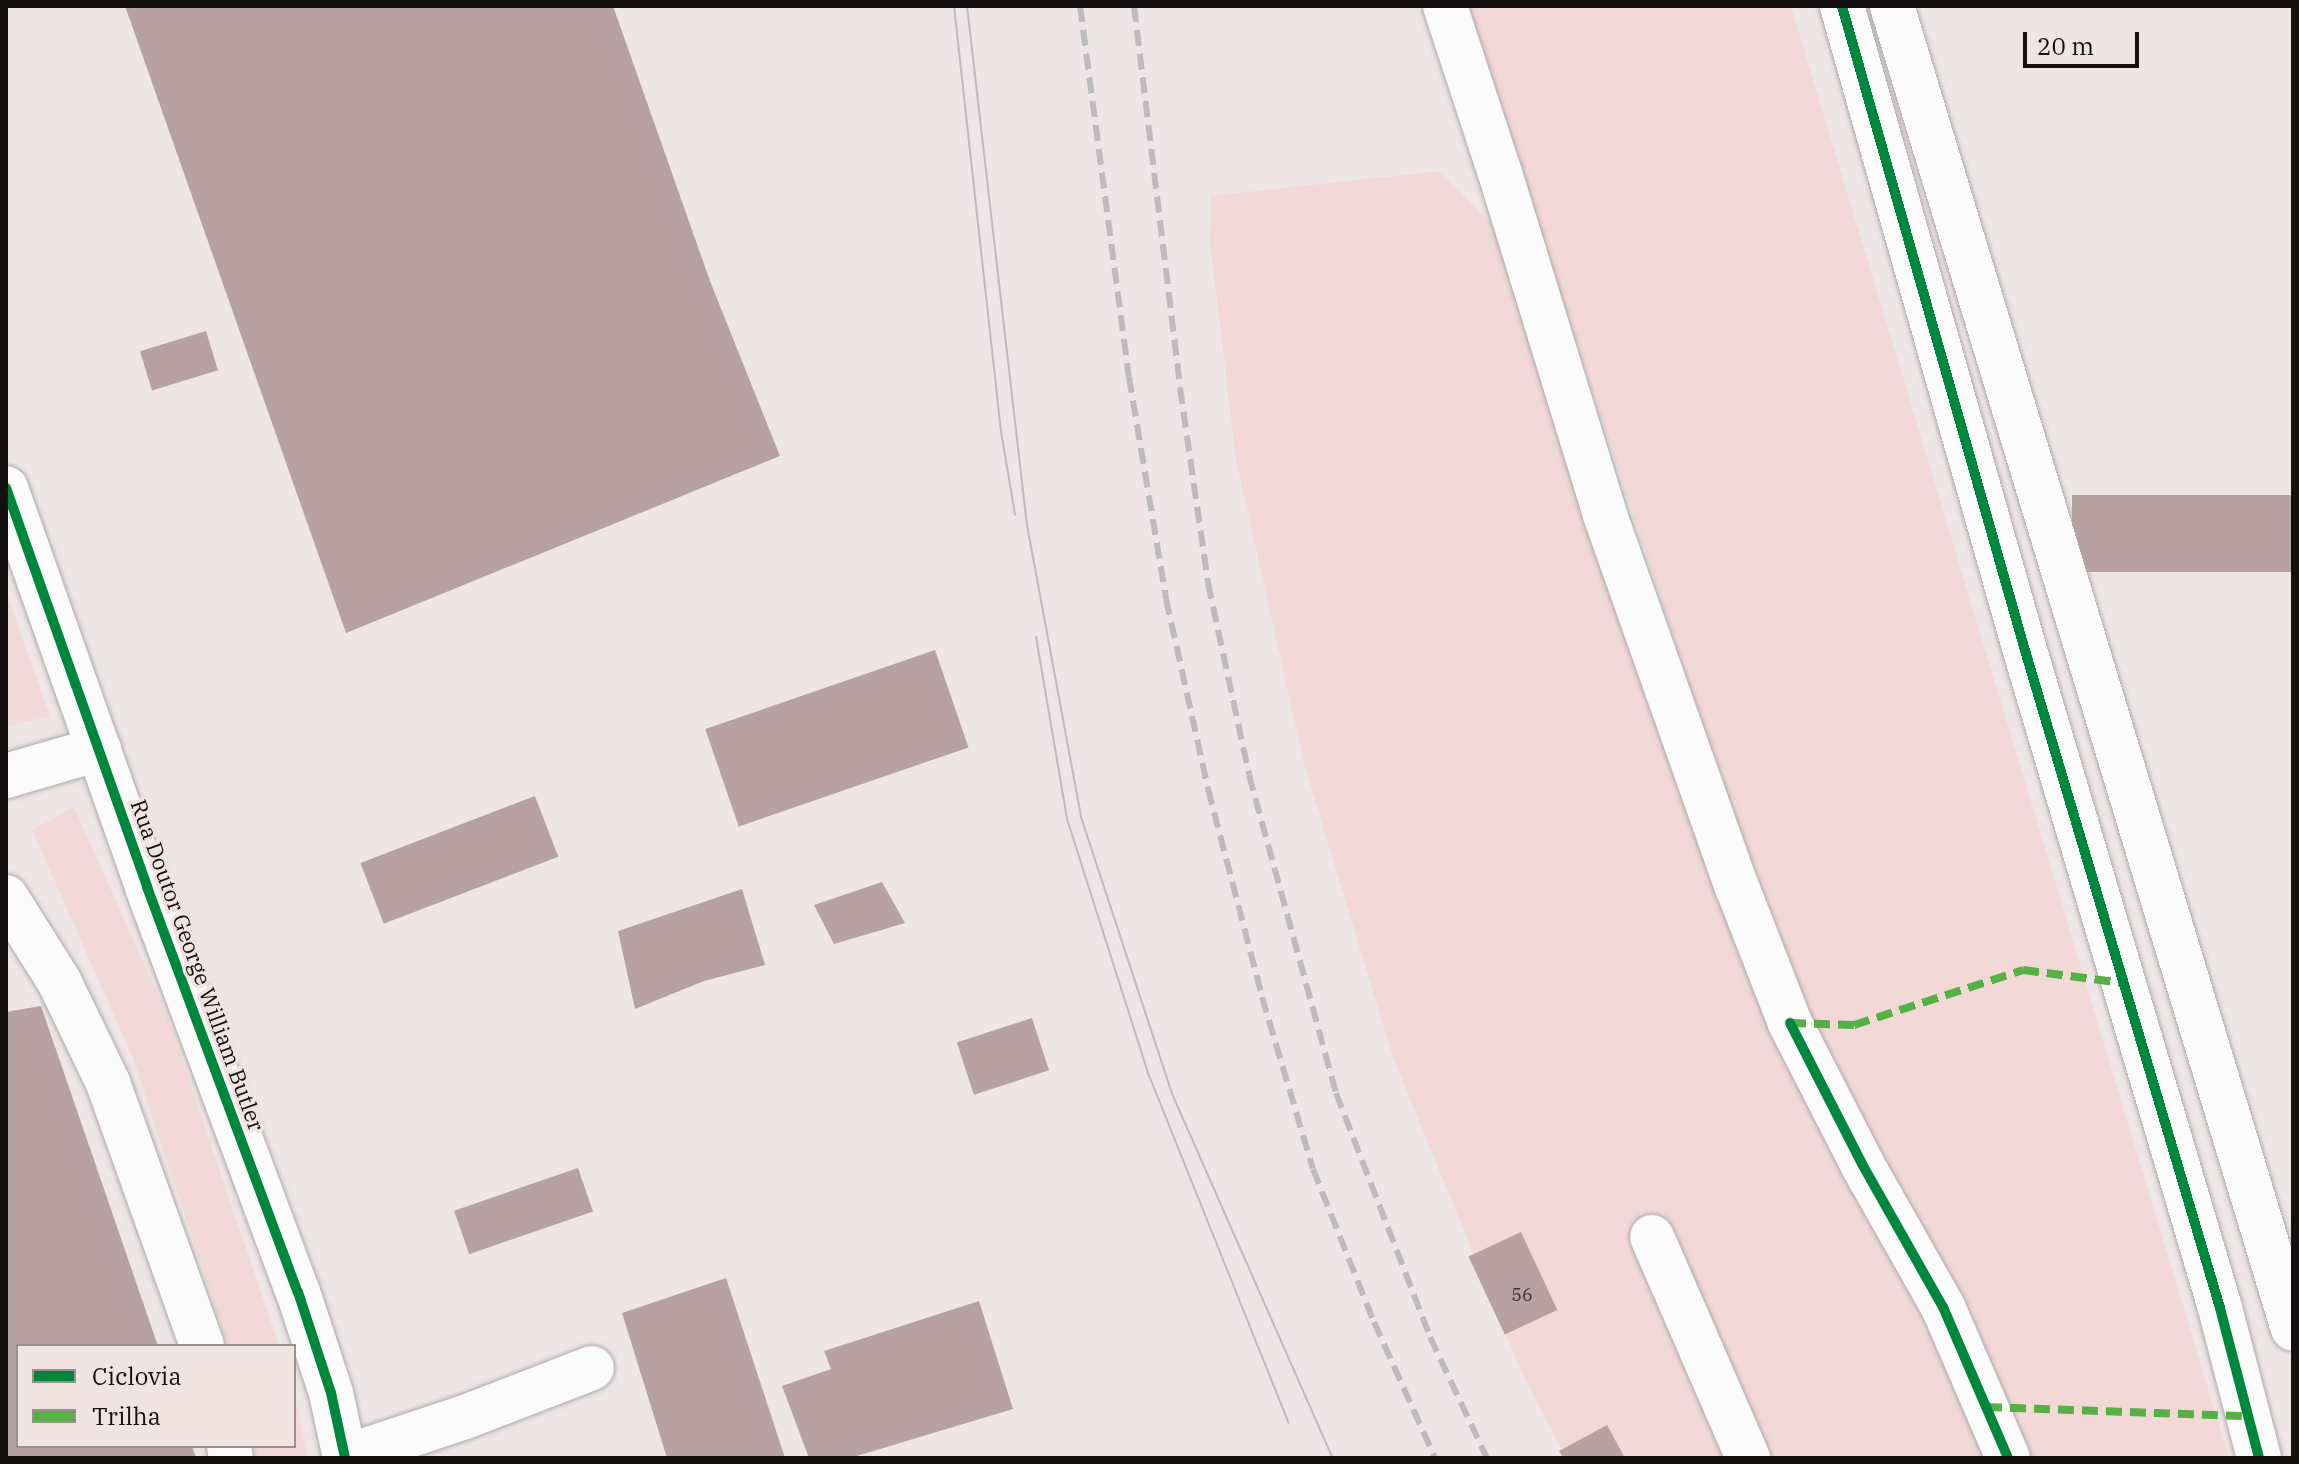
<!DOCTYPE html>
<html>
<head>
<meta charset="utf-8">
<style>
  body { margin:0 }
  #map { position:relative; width:2299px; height:1464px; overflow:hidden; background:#eee6e6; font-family:"IBM Plex Serif",serif }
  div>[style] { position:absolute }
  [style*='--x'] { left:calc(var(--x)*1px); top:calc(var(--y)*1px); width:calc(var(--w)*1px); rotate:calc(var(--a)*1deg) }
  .green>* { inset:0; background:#f2d9d8 }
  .building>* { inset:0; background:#b7a1a2; transform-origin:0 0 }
  .roads { filter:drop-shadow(0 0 2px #afa9a9) drop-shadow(0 0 2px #afa9a9) }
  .minor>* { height:44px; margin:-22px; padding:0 22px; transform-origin:22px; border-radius:22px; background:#fcfbfb }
  .tram>* { height:2px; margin:-1px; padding:0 1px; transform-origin:1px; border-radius:1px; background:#bdbbbb }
  .rail>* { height:6px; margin-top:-3px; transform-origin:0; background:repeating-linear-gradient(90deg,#bdbbbb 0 16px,transparent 0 24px) }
  .quiet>* { height:8px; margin-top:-4px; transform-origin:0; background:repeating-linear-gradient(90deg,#55b144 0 16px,transparent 0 24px) }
  .cycleway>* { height:10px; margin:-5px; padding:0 5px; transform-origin:5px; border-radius:5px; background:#00873e }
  span { translate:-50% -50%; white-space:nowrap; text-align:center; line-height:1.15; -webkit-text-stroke:7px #f2e3e3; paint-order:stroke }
  .number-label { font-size:18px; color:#3e3434 }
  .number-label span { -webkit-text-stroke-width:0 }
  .street-label { font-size:22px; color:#151010 }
  .frame { position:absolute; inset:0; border:8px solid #151010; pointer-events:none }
  .legend { position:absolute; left:16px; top:1344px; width:280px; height:104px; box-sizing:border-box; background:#f2e3e3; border:2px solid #9a8f8f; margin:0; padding:10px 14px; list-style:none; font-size:24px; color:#151010 }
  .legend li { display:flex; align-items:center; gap:16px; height:40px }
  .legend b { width:40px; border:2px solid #9a8f8f }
  .scale { position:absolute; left:2023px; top:32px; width:116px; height:36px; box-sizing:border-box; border:4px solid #151010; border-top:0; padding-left:10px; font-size:24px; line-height:28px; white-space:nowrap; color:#151010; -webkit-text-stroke:6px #f2e3e3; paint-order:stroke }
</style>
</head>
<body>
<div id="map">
  <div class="green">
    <i style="clip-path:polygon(1466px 6px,1791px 6px,2229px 1458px,2021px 1458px,1790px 992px)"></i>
    <i style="clip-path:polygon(1440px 171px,1502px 235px,1929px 1323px,1989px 1458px,1566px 1458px,1522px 1373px,1392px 1055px,1304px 764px,1236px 460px,1210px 242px,1211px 196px)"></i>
    <i style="clip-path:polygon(6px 592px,50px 716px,6px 727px)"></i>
    <i style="clip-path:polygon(74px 807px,168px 1017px,279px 1346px,228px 1346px,133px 1058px,32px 830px)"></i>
    <i style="clip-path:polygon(294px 1394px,308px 1458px,255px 1458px,253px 1446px,294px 1446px)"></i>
  </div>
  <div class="building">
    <i style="clip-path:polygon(125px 6px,613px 6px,710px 281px,780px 456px,346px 633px)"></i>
    <i style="left:206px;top:331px;width:41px;height:69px;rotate:73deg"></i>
    <i style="left:2293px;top:495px;width:77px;height:221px;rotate:90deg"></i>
    <i style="left:935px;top:650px;width:103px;height:243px;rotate:71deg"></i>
    <i style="left:535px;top:796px;width:65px;height:187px;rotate:69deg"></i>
    <i style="clip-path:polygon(882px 882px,905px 923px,834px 944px,814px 905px)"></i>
    <i style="clip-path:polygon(742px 889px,765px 965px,704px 981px,635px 1009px,618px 931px)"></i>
    <i style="clip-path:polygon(41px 1006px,158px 1346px,18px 1346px,18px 1446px,192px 1446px,196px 1458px,6px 1458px,6px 1012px)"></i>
    <i style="left:1032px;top:1018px;width:55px;height:79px;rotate:72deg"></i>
    <i style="left:578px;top:1168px;width:46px;height:131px;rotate:71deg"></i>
    <i style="left:1521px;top:1232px;width:86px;height:58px;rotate:65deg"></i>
    <i style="clip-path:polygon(726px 1278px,785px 1458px,667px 1458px,622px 1313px)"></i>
    <i style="clip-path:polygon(979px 1301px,1013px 1409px,850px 1458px,809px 1458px,782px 1386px,831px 1369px,824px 1351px)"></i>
    <i style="clip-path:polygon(1607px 1425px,1625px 1458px,1563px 1458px,1559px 1451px)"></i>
  </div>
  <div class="roads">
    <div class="minor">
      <i style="--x:1445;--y:6;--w:176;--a:71.8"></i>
      <i style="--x:1500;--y:173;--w:358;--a:72.9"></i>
      <i style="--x:1605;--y:515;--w:395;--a:70.5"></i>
      <i style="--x:1737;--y:887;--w:146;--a:68.7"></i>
      <i style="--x:1790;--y:1023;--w:158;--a:62.9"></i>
      <i style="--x:1862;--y:1164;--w:164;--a:60.5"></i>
      <i style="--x:1943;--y:1307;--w:164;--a:66.7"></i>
      <i style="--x:1842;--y:6;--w:666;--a:74.15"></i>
      <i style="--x:2024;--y:647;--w:689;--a:73.48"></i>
      <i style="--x:2220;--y:1308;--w:155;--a:75.4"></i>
      <i style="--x:1892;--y:6;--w:1382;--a:73.14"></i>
      <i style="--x:6;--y:488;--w:423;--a:70.5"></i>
      <i style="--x:147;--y:887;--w:432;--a:69.6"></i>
      <i style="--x:298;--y:1292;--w:106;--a:71.9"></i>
      <i style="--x:331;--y:1393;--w:66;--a:77.8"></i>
      <i style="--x:6;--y:776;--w:97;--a:-16.2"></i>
      <i style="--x:6;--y:897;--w:99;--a:57.8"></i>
      <i style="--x:59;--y:981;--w:113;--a:64.3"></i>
      <i style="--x:108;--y:1083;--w:279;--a:70.3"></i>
      <i style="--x:1652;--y:1237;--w:241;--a:66.5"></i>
      <i style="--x:229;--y:1446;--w:12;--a:81"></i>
      <i style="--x:345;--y:1457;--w:126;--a:-18.4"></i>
      <i style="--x:465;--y:1417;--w:136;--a:-21.1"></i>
    </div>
  </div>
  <div class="tram">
    <i style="--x:954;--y:6;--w:422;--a:83.7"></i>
    <i style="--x:1000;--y:425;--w:91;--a:80.5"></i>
    <i style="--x:967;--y:6;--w:522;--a:83.41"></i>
    <i style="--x:1027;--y:525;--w:297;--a:79.5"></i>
    <i style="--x:1081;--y:817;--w:294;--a:71.8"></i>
    <i style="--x:1173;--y:1096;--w:396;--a:66.2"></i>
    <i style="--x:1036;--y:637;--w:185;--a:80.3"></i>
    <i style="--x:1067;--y:819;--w:267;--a:72.3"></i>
    <i style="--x:1148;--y:1073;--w:377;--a:68.1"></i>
  </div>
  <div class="rail">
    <i style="--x:1080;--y:6;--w:374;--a:82.5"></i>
    <i style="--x:1129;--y:377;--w:225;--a:80.5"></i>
    <i style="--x:1166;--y:599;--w:195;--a:77.5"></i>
    <i style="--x:1208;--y:789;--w:215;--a:75.4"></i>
    <i style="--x:1262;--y:997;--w:179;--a:73.5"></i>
    <i style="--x:1313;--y:1169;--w:165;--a:68.3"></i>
    <i style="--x:1374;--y:1322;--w:149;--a:65.8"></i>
    <i style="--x:1134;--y:6;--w:385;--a:83.1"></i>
    <i style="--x:1180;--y:388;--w:197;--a:81.8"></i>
    <i style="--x:1208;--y:583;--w:196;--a:77.9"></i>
    <i style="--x:1249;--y:775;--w:330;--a:74.7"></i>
    <i style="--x:1336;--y:1093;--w:261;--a:68.9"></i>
    <i style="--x:1430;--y:1337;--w:134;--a:64.8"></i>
  </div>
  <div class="quiet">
    <i style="--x:1790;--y:1023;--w:64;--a:1.8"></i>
    <i style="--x:1854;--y:1025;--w:178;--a:-18"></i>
    <i style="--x:2023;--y:970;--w:101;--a:7.4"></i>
    <i style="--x:1986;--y:1407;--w:262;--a:2"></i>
  </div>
  <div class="cycleway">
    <i style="--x:1842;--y:6;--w:666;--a:74.15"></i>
    <i style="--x:2024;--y:647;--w:689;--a:73.48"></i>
    <i style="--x:2220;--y:1308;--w:155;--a:75.4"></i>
    <i style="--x:6;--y:488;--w:423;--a:70.5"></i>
    <i style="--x:147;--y:887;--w:432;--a:69.6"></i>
    <i style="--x:298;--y:1292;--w:106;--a:71.9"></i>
    <i style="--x:331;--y:1393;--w:66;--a:77.8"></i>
    <i style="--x:1790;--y:1023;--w:158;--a:62.9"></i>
    <i style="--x:1862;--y:1164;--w:164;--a:60.5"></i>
    <i style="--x:1943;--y:1307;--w:164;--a:66.7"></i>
  </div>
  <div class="number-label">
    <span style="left:1522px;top:1295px">56</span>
  </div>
  <div class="street-label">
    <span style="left:198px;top:965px;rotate:70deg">Rua Doutor George William Butler</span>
  </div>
  <div class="frame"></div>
  <ul class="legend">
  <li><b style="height:10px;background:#00873e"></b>Ciclovia</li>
  <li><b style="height:10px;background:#55b144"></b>Trilha</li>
  </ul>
  <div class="scale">20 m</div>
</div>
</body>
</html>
